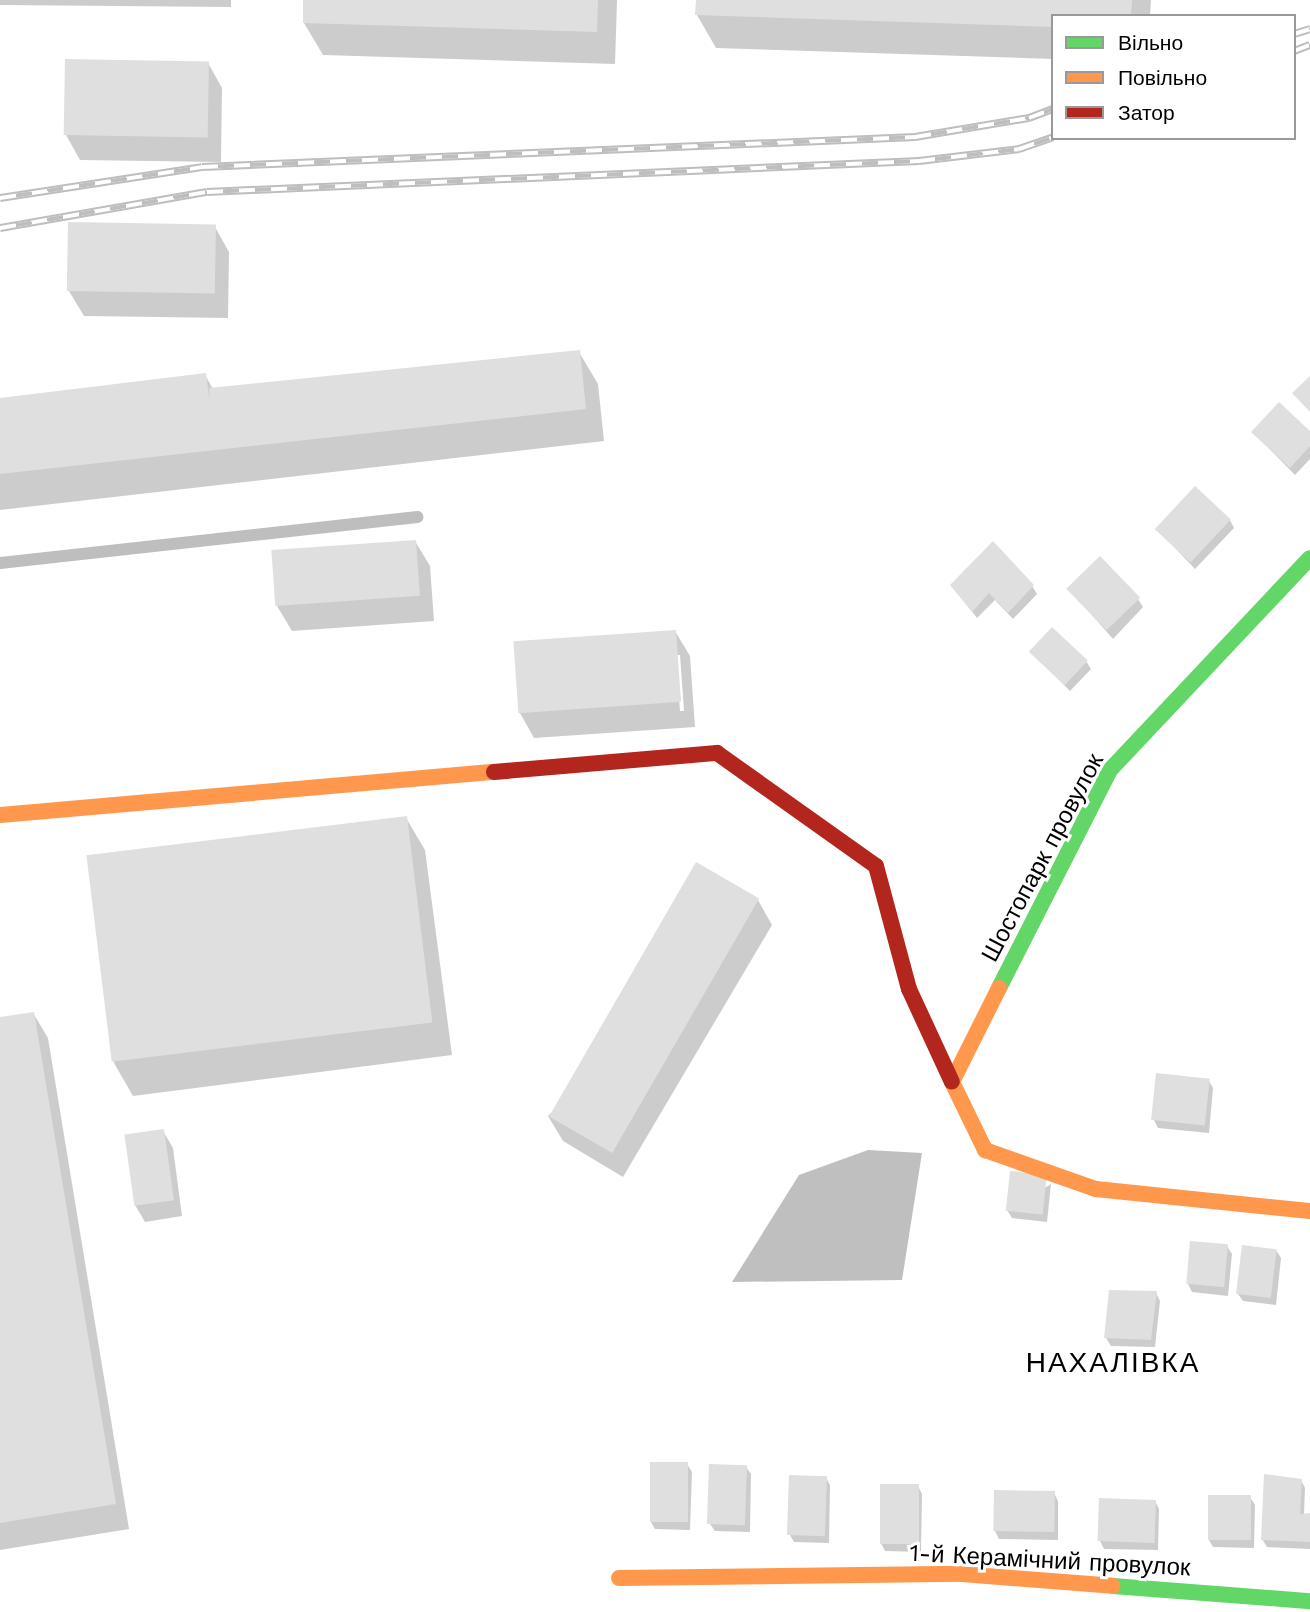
<!DOCTYPE html>
<html>
<head>
<meta charset="utf-8">
<style>
  body { margin:0 }
  #map { position:relative; width:1310px; height:1612px; overflow:hidden; background:#fff; font-family:"Work Sans",sans-serif }
  div>[style] { position:absolute }
  [style*='--x'] { left:calc(var(--x)*1px); top:calc(var(--y)*1px); width:calc(var(--w)*1px); rotate:calc(var(--a)*1deg) }
  .water>* { inset:0; background:#bfbfbf }
  .shadow>* { inset:0; background:#0003 }
  .building>* { inset:0; background:#dfdfdf; transform-origin:0 0 }
  .lane>* { height:12px; margin:-6px; padding:0 6px; transform-origin:6px; border-radius:6px; background:#bebebe }
  .fast>* { height:16px; margin:-8px; padding:0 8px; transform-origin:8px; border-radius:8px; background:#63d668 }
  .slow>* { height:16px; margin:-8px; padding:0 8px; transform-origin:8px; border-radius:8px; background:#ff974d }
  .jam>* { height:16px; margin:-8px; padding:0 8px; transform-origin:8px; border-radius:8px; background:#b3261e }
  .rail>* { height:8px; margin-top:-4px; transform-origin:0; background:repeating-linear-gradient(90deg,#fff 0 16px,#bebebe 0 32px); box-sizing:border-box; border-block:2px solid #bebebe }
  span { translate:-50% -50%; white-space:nowrap; text-align:center; line-height:1.15; -webkit-text-stroke:6px #fff; paint-order:stroke }
  .street-label { font-size:24px; color:#000 }
  .quarter-label { font-size:28px; color:#000; letter-spacing:2px }
  .legend { position:absolute; left:1051px; top:14px; width:245px; height:126px; box-sizing:border-box; background:#fff; border:2px solid #999; margin:0; padding:9px 12px; list-style:none; font-size:21px; color:#000 }
  .legend li { display:flex; align-items:center; gap:14px; height:35px }
  .legend b { width:35px; border:2px solid #999 }
</style>
</head>
<body>
<div id="map">
  <div class="water">
    <i style="clip-path:polygon(868px 1150px,922px 1153px,902px 1280px,732px 1282px,799px 1175px)"></i>
  </div>
  <div class="shadow">
    <i style="clip-path:polygon(0 0,231px 0,231px 7px,0 5px)"></i>
    <i style="clip-path:polygon(305px 0,617px 0,615px 64px,323px 55px,304px 23px)"></i>
    <i style="clip-path:polygon(698px 0,1151px 0,1150px 16px,1053px 16px,1053px 59px,716px 48px,697px 15px)"></i>
    <i style="clip-path:polygon(208px 63px,222px 88px,221px 162px,80px 160px,66px 135px)"></i>
    <i style="clip-path:polygon(215px 227px,229px 252px,228px 318px,84px 316px,69px 291px)"></i>
    <i style="clip-path:polygon(579px 352px,598px 384px,604px 441px,0 510px,0 400px,205px 375px,213px 389px)"></i>
    <i style="clip-path:polygon(1253px 432px,1310px 434px,1310px 459px,1295px 475px)"></i>
    <i style="clip-path:polygon(1230px 520px,1234px 528px,1195px 569px,1157px 529px)"></i>
    <i style="clip-path:polygon(415px 541px,430px 566px,434px 621px,292px 631px,277px 606px)"></i>
    <i style="clip-path:polygon(952px 585px,1032px 586px,1037px 594px,1013px 619px,995px 600px,977px 618px)"></i>
    <i style="clip-path:polygon(1070px 590px,1138px 599px,1143px 607px,1113px 639px)"></i>
    <i style="clip-path:polygon(evenodd,675px 631px,690px 656px,695px 727px,534px 738px,520px 713px,675px 631px,676px 655px,680px 655px,684px 711px,680px 711px,676px 655px)"></i>
    <i style="clip-path:polygon(1031px 652px,1086px 661px,1091px 669px,1070px 691px)"></i>
    <i style="clip-path:polygon(406px 818px,425px 850px,452px 1055px,133px 1096px,114px 1063px,88px 858px)"></i>
    <i style="clip-path:polygon(758px 900px,772px 925px,623px 1177px,563px 1141px,548px 1116px)"></i>
    <i style="clip-path:polygon(33px 1013px,48px 1038px,129px 1529px,0 1550px,0 1019px)"></i>
    <i style="clip-path:polygon(1209px 1081px,1213px 1088px,1209px 1133px,1158px 1128px,1154px 1120px)"></i>
    <i style="clip-path:polygon(163px 1131px,173px 1148px,182px 1216px,145px 1222px,135px 1205px)"></i>
    <i style="clip-path:polygon(1051px 1184px,1047px 1222px,1012px 1218px,1007px 1210px)"></i>
    <i style="clip-path:polygon(1227px 1246px,1232px 1254px,1228px 1296px,1192px 1292px,1188px 1284px)"></i>
    <i style="clip-path:polygon(1276px 1250px,1281px 1258px,1276px 1305px,1243px 1301px,1238px 1294px)"></i>
    <i style="clip-path:polygon(1156px 1293px,1160px 1301px,1155px 1347px,1111px 1346px,1106px 1338px)"></i>
    <i style="clip-path:polygon(687px 1464px,692px 1472px,690px 1530px,655px 1529px,651px 1522px)"></i>
    <i style="clip-path:polygon(746px 1467px,751px 1474px,750px 1532px,715px 1531px,710px 1524px)"></i>
    <i style="clip-path:polygon(826px 1478px,830px 1485px,829px 1543px,794px 1542px,790px 1535px)"></i>
    <i style="clip-path:polygon(1301px 1480px,1305px 1488px,1304px 1515px,1310px 1515px,1310px 1549px,1267px 1547px,1262px 1539px)"></i>
    <i style="clip-path:polygon(918px 1486px,922px 1494px,921px 1552px,885px 1551px,881px 1543px)"></i>
    <i style="clip-path:polygon(1054px 1493px,1058px 1501px,1058px 1540px,999px 1539px,995px 1531px)"></i>
    <i style="clip-path:polygon(1250px 1497px,1255px 1505px,1254px 1548px,1213px 1547px,1209px 1540px)"></i>
    <i style="clip-path:polygon(1155px 1501px,1159px 1509px,1158px 1550px,1104px 1549px,1100px 1541px)"></i>
  </div>
  <div class="building">
    <i style="clip-path:polygon(303px 0,598px 0,597px 32px,303px 23px)"></i>
    <i style="clip-path:polygon(696px 0,1132px 0,1131px 16px,1053px 16px,1053px 27px,695px 15px)"></i>
    <i style="left:65px;top:59px;width:144px;height:76px;rotate:1deg"></i>
    <i style="left:68px;top:222px;width:148px;height:69px;rotate:1deg"></i>
    <i style="clip-path:polygon(580px 350px,586px 409px,0 474px,0 398px,206px 373px,210px 405px,209px 388px)"></i>
    <i style="clip-path:polygon(1310px 376px,1310px 412px,1292px 393px)"></i>
    <i style="clip-path:polygon(1279px 402px,1310px 431px,1310px 446px,1290px 468px,1251px 432px)"></i>
    <i style="left:1195px;top:486px;width:49px;height:59px;rotate:43deg"></i>
    <i style="left:416px;top:540px;width:56px;height:145px;rotate:86deg"></i>
    <i style="clip-path:polygon(993px 541px,1034px 585px,1008px 613px,989px 593px,972px 612px,950px 585px)"></i>
    <i style="left:1100px;top:556px;width:58px;height:47px;rotate:46deg"></i>
    <i style="left:1052px;top:627px;width:49px;height:34px;rotate:43deg"></i>
    <i style="left:676px;top:630px;width:72px;height:163px;rotate:86deg"></i>
    <i style="left:407px;top:816px;width:208px;height:323px;rotate:83deg"></i>
    <i style="left:696px;top:862px;width:73px;height:294px;rotate:30deg"></i>
    <i style="clip-path:polygon(34px 1012px,116px 1504px,0 1523px,0 1017px)"></i>
    <i style="left:1156px;top:1073px;width:54px;height:47px;rotate:6deg"></i>
    <i style="left:164px;top:1129px;width:72px;height:40px;rotate:82deg"></i>
    <i style="left:1010px;top:1171px;width:37px;height:40px;rotate:6deg"></i>
    <i style="left:1190px;top:1241px;width:38px;height:43px;rotate:5deg"></i>
    <i style="left:1242px;top:1245px;width:35px;height:49px;rotate:7deg"></i>
    <i style="clip-path:polygon(1109px 1290px,1157px 1291px,1151px 1340px,1104px 1338px)"></i>
    <i style="left:650px;top:1462px;width:38px;height:60px"></i>
    <i style="left:709px;top:1464px;width:38px;height:60px;rotate:2deg"></i>
    <i style="clip-path:polygon(1264px 1474px,1302px 1479px,1300px 1514px,1310px 1513px,1310px 1542px,1261px 1540px)"></i>
    <i style="left:789px;top:1475px;width:38px;height:60px;rotate:2deg"></i>
    <i style="left:880px;top:1484px;width:39px;height:60px"></i>
    <i style="left:994px;top:1490px;width:61px;height:41px;rotate:1deg"></i>
    <i style="left:1208px;top:1495px;width:43px;height:45px"></i>
    <i style="left:1099px;top:1498px;width:57px;height:43px;rotate:2deg"></i>
  </div>
  <div class="lane">
    <i style="--x:0;--y:563;--w:420;--a:-6.3"></i>
  </div>
  <div class="fast">
    <i style="--x:999;--y:988;--w:245;--a:-63"></i>
    <i style="--x:1110;--y:770;--w:291;--a:-46.7"></i>
    <i style="--x:1113;--y:1586;--w:198;--a:4.4"></i>
  </div>
  <div class="slow">
    <i style="--x:0;--y:815;--w:496;--a:-5"></i>
    <i style="--x:999;--y:988;--w:105;--a:116.6"></i>
    <i style="--x:952;--y:1082;--w:76;--a:64.1"></i>
    <i style="--x:985;--y:1150;--w:118;--a:19.4"></i>
    <i style="--x:1096;--y:1189;--w:215;--a:5.9"></i>
    <i style="--x:619;--y:1578;--w:343;--a:-0.7"></i>
    <i style="--x:962;--y:1574;--w:151;--a:4.5"></i>
  </div>
  <div class="jam">
    <i style="--x:494;--y:772;--w:224;--a:-4.9"></i>
    <i style="--x:717;--y:753;--w:195;--a:35.4"></i>
    <i style="--x:876;--y:866;--w:127;--a:75"></i>
    <i style="--x:909;--y:989;--w:102;--a:65.2"></i>
  </div>
  <div class="rail">
    <i style="--x:1294;--y:34;--w:17;--a:-17"></i>
    <i style="--x:1294;--y:51;--w:17;--a:-21"></i>
    <i style="--x:0;--y:198;--w:204;--a:-8.7"></i>
    <i style="--x:202;--y:167;--w:714;--a:-2.41"></i>
    <i style="--x:915;--y:137;--w:116;--a:-9.5"></i>
    <i style="--x:1029;--y:118;--w:26;--a:-21"></i>
    <i style="--x:0;--y:228;--w:210;--a:-9.9"></i>
    <i style="--x:207;--y:192;--w:713;--a:-2.49"></i>
    <i style="--x:919;--y:161;--w:101;--a:-6.8"></i>
    <i style="--x:1019;--y:149;--w:36;--a:-19"></i>
  </div>
  <div class="street-label">
    <span style="left:1043px;top:858px;rotate:-62deg">Шостопарк провулок</span>
    <span style="left:1050px;top:1561px;rotate:3deg">1-й Керамічний провулок</span>
  </div>
  <div class="quarter-label">
    <span style="left:1113px;top:1363px">НАХАЛІВКА</span>
  </div>
  <ul class="legend">
  <li><b style="height:9px;background:#63d668"></b>Вільно</li>
  <li><b style="height:9px;background:#ff974d"></b>Повільно</li>
  <li><b style="height:9px;background:#b3261e"></b>Затор</li>
  </ul>
</div>
</body>
</html>
